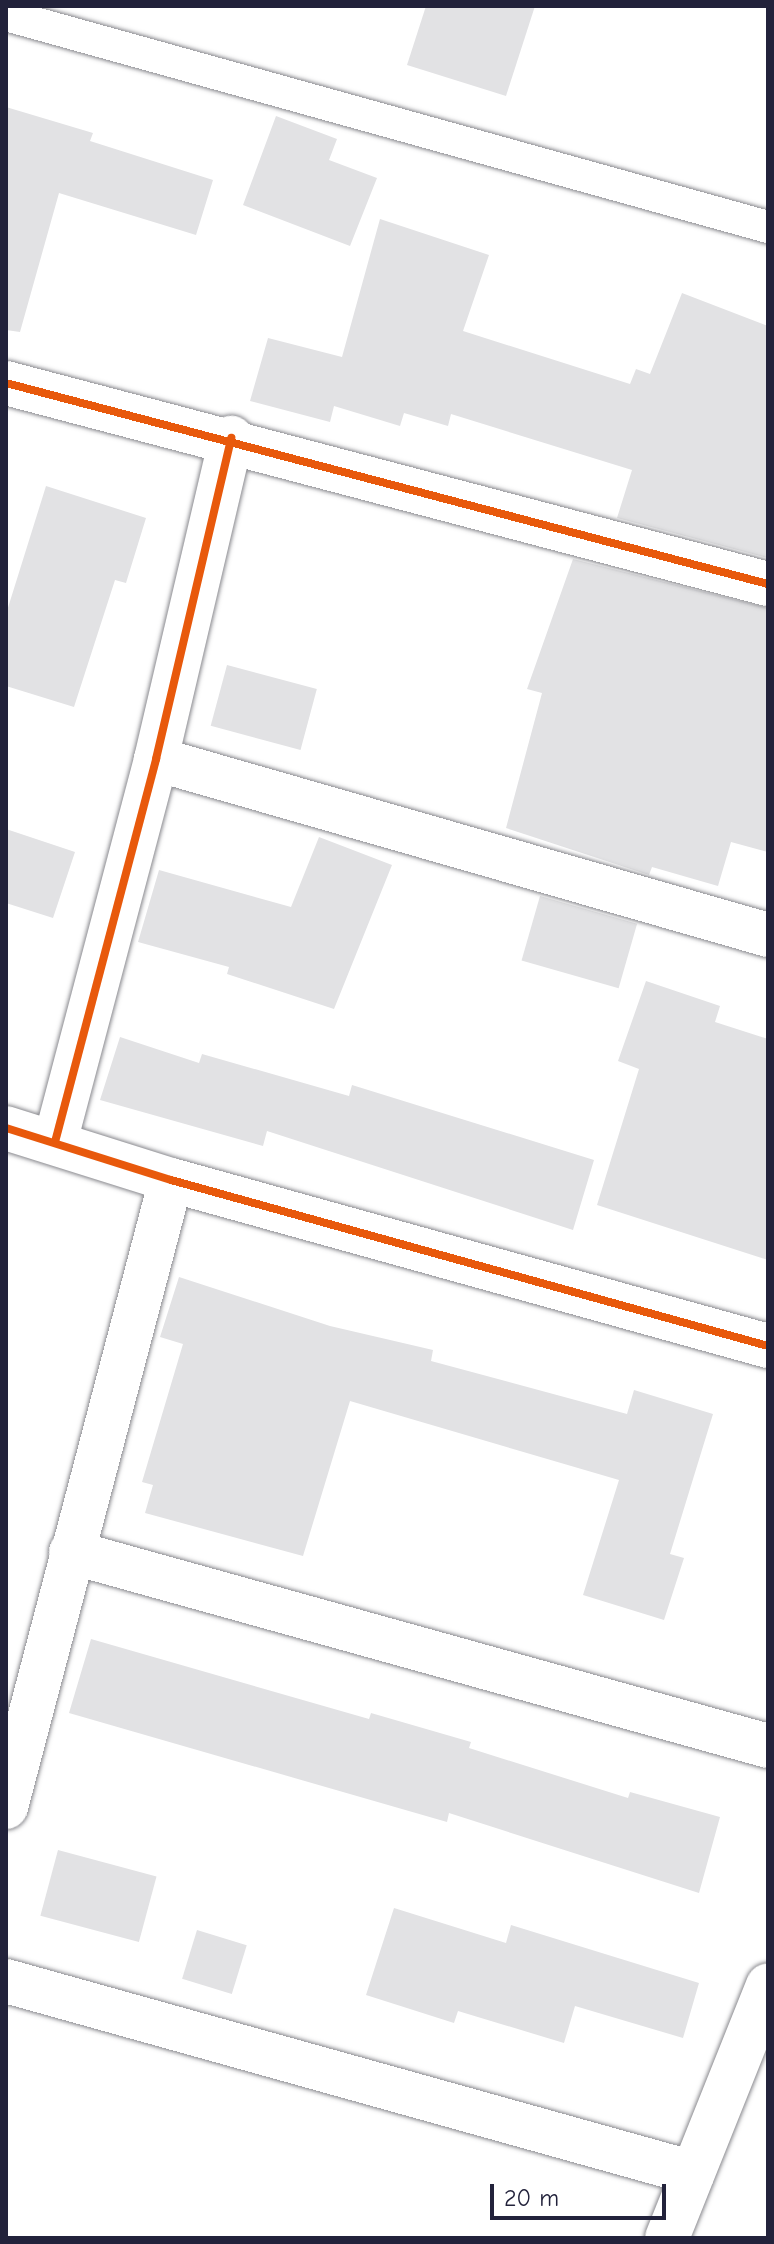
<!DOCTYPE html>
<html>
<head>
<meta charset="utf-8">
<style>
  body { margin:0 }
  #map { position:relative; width:774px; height:2244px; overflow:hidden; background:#fff; font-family:"Comic Neue",sans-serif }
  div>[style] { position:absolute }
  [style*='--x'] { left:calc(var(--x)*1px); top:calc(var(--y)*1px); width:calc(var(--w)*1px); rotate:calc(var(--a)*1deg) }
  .building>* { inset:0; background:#e2e2e4; transform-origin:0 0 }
  .roads { filter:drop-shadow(0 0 2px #8a8a8f) drop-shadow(0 0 2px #8a8a8f) }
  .service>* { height:32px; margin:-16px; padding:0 16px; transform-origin:16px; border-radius:16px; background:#fff }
  .minor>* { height:44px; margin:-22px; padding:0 22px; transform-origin:22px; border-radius:22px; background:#fff }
  .cycleway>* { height:8px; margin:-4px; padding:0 4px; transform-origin:4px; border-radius:4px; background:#e8590c }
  span { translate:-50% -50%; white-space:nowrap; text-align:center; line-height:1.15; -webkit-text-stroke:8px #fff; paint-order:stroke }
  .frame { position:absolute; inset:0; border:8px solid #22223b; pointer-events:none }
  .scale { position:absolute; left:490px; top:2184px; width:176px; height:36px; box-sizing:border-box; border:4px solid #22223b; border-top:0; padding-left:10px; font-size:24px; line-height:28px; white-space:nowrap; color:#22223b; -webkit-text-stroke:6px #fff; paint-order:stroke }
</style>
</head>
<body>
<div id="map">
  <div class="building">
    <i style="clip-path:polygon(426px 6px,535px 6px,506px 96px,407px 65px)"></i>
    <i style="clip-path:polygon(6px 107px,93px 133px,90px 141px,213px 180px,196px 235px,59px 193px,20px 332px,6px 330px)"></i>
    <i style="clip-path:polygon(276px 116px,337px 139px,329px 160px,377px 178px,350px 246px,243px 205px)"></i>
    <i style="clip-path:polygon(380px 219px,489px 255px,463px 331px,630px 384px,636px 369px,650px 374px,682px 293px,768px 326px,768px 558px,617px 518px,632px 470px,451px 414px,448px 426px,404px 413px,400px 426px,334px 406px,330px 422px,250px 401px,268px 338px,342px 357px)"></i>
    <i style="clip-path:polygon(46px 486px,146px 518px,126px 583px,115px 580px,74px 707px,6px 686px,6px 614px)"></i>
    <i style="clip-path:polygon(573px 559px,768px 608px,768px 852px,731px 842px,718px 886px,652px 867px,649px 875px,506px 828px,542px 693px,527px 689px)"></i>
    <i style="left:227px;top:665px;width:93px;height:63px;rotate:15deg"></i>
    <i style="clip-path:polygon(6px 829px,75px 852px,53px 918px,6px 903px)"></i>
    <i style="clip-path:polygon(319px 837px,392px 865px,334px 1009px,227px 974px,229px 967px,138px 942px,159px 870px,291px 907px)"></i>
    <i style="left:540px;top:896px;width:101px;height:67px;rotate:16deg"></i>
    <i style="clip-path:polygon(646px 981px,720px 1006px,715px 1022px,768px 1039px,768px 1260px,597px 1205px,639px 1069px,618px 1061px)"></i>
    <i style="clip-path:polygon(120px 1037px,199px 1063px,202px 1054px,349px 1096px,352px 1085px,594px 1160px,573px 1230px,267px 1131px,263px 1146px,100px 1100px)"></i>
    <i style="clip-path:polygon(179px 1277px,330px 1326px,433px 1350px,431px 1361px,627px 1414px,634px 1390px,713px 1414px,670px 1554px,684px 1558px,664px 1620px,583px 1595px,619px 1480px,350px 1401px,303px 1556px,145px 1513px,153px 1485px,142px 1482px,183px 1344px,160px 1337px)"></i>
    <i style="clip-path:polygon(91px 1639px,369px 1719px,371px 1713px,471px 1742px,469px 1748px,628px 1798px,630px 1792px,720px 1817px,699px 1893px,449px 1813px,447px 1822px,69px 1713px)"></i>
    <i style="left:58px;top:1850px;width:102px;height:68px;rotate:15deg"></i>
    <i style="clip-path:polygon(394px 1908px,506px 1943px,511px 1925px,699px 1983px,683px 2038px,575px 2006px,564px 2043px,458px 2011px,454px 2023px,366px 1995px)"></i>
    <i style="left:197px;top:1930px;width:52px;height:51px;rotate:17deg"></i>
  </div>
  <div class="roads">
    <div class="service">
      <i style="--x:6;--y:15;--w:791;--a:15.55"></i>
    </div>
    <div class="minor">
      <i style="--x:6;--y:383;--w:788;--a:14.78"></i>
      <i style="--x:156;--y:759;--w:637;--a:16.04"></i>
      <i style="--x:6;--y:1128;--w:173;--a:17.5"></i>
      <i style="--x:171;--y:1180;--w:620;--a:15.54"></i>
      <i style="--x:55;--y:1142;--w:396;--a:-75.2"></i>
      <i style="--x:156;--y:759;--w:330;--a:-76.8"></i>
      <i style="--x:71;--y:1552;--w:723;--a:15.55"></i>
      <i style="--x:6;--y:1807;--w:648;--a:-75.26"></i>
      <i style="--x:6;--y:1981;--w:713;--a:15.61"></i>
      <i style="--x:667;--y:2238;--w:272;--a:-68.2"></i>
    </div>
  </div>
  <div class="cycleway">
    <i style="--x:6;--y:383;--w:788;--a:14.78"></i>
    <i style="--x:6;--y:1128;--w:173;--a:17.5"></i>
    <i style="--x:171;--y:1180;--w:620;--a:15.54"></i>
    <i style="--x:55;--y:1142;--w:396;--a:-75.2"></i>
    <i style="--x:156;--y:759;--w:330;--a:-76.8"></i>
  </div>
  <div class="frame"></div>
  <div class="scale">20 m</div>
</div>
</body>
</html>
